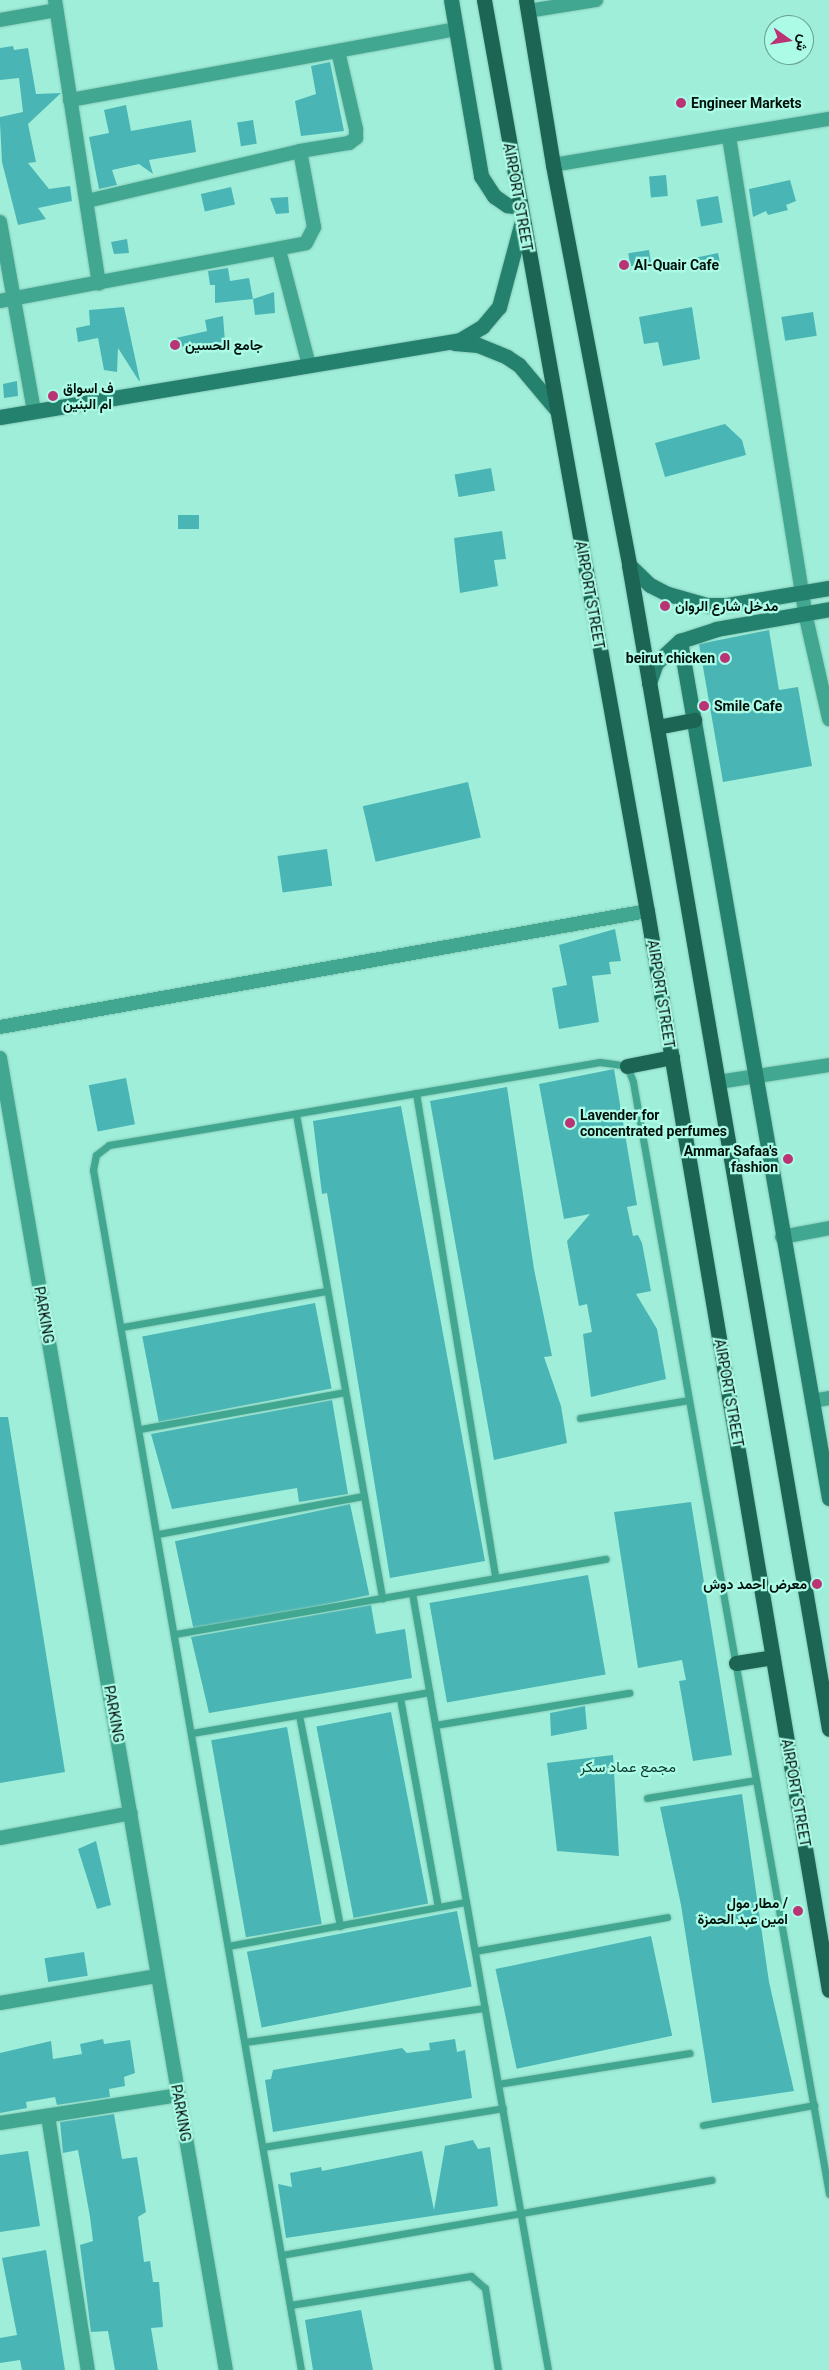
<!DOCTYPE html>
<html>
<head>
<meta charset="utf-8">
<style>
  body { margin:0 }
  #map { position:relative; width:829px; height:2370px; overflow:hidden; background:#9feed9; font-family:Roboto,Vazirmatn,sans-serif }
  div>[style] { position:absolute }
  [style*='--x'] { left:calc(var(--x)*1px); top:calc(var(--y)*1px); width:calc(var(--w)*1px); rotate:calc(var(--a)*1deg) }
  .building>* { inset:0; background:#4ab5b5; transform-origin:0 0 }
  .roads { filter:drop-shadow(0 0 1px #86cab8) drop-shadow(0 0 1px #86cab8) }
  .lane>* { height:7px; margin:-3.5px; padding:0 3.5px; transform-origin:3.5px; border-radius:3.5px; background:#42a790 }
  .street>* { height:14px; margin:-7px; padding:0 7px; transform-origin:7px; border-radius:7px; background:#42a790 }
  .secondary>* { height:15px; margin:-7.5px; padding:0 7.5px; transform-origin:7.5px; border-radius:7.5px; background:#24816d }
  .primary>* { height:15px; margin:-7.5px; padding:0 7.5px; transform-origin:7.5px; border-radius:7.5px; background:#1c6555 }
  .dots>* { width:14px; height:14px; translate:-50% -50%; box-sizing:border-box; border:2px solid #acfbe6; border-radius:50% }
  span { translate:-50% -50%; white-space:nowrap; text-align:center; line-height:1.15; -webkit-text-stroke:4.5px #acfbe6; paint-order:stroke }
  .poi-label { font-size:14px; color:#00100b; font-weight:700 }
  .left { translate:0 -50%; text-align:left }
  .right { translate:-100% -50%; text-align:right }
  .street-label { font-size:14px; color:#00100b }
  .neighbourhood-label { font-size:15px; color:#0e3930 }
  .north { position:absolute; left:764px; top:15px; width:50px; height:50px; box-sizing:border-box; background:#acfbe6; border:1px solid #679d8e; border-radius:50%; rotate:103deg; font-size:14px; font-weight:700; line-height:20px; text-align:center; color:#00100b }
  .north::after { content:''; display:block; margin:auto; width:18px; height:22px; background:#ba3374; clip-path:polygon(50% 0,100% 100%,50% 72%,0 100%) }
</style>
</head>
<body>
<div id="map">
  <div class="building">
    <i style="clip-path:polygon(13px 46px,14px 50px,28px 48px,36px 94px,61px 93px,28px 124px,36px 162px,28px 163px,49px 189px,70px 186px,72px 201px,38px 208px,46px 219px,18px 225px,2px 162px,0 123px,0 117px,23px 112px,19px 78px,0 80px,0 48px)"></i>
    <i style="clip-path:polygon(330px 62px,344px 131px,301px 136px,295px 101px,316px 94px,311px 66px)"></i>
    <i style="clip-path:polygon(126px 105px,131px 131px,191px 120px,196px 152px,149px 160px,153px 174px,139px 164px,112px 170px,117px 185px,99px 189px,89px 137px,109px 133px,104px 110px)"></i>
    <i style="left:253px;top:120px;width:24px;height:16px;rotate:81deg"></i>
    <i style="left:666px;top:175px;width:21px;height:17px;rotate:85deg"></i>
    <i style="clip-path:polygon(790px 180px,796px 201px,786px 205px,788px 210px,768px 215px,766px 211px,753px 217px,749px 189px)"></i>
    <i style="left:231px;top:187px;width:18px;height:31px;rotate:77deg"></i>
    <i style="left:718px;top:196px;width:27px;height:22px;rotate:80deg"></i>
    <i style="clip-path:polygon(288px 197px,289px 213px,276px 214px,270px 198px)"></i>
    <i style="clip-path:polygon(127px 239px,129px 253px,114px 254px,111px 242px)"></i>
    <i style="left:649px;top:250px;width:13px;height:21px;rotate:81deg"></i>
    <i style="left:718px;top:253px;width:14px;height:23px;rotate:78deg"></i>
    <i style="clip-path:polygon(228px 268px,230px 281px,249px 278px,253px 299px,215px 303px,215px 285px,210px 285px,208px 271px)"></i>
    <i style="clip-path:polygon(274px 292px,275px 313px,255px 315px,253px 299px)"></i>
    <i style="clip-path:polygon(124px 307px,140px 381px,139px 381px,118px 348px,117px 372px,104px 370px,98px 338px,78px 342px,76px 328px,90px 325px,89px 310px)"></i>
    <i style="clip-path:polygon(692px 307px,700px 359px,663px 366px,658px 342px,644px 344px,639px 317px)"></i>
    <i style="left:813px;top:312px;width:24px;height:32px;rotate:81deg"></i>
    <i style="clip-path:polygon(223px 316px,225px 342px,178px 347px,176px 338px,207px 331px,205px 320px)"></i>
    <i style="clip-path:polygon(17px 381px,18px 396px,4px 398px,3px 384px)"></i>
    <i style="clip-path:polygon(725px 424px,742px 440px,746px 455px,665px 477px,655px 443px)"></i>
    <i style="left:491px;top:468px;width:23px;height:37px;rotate:80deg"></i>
    <i style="left:199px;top:515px;width:14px;height:21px;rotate:90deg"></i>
    <i style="clip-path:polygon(502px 531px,506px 559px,494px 560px,498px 586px,460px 593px,454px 538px)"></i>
    <i style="clip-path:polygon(769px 630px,779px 690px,798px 687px,812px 766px,723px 782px,699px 644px)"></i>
    <i style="left:468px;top:782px;width:57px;height:108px;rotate:77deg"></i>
    <i style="left:327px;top:849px;width:37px;height:50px;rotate:82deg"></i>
    <i style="clip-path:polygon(615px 929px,621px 961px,609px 962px,611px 974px,592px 976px,599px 1022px,559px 1029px,552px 988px,567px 985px,559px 945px)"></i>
    <i style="clip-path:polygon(614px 1069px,637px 1205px,627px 1207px,633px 1236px,638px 1235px,642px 1243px,651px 1291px,636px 1294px,657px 1329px,666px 1379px,591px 1397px,583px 1334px,592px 1332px,587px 1304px,579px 1306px,567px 1241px,590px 1214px,564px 1219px,539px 1084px)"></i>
    <i style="left:126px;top:1078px;width:47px;height:38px;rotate:79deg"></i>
    <i style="clip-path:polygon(507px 1087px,534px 1269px,552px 1356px,544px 1357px,561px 1406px,567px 1443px,494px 1460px,430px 1101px)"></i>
    <i style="clip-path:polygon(401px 1106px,485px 1561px,390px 1578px,327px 1193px,322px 1194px,313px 1121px)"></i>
    <i style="left:315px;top:1303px;width:87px;height:176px;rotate:79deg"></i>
    <i style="clip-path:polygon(332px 1400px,348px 1494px,299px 1502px,297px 1488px,172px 1509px,151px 1434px)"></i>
    <i style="clip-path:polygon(0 1417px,8px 1417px,65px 1772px,0 1783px)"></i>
    <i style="clip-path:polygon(691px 1502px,732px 1755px,693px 1761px,679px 1681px,686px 1680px,682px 1660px,638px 1668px,614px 1512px)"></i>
    <i style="left:350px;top:1504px;width:93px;height:179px;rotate:78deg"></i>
    <i style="left:588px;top:1575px;width:101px;height:161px;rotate:80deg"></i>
    <i style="clip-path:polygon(371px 1605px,376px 1634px,405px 1629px,412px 1678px,209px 1713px,191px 1637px)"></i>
    <i style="clip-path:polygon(585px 1706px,587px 1729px,551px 1736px,550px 1713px)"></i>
    <i style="left:391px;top:1712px;width:195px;height:76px;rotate:79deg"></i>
    <i style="left:287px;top:1727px;width:200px;height:77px;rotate:80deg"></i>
    <i style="clip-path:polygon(613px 1755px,619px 1856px,557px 1851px,547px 1763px)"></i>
    <i style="clip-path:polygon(742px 1794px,769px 1982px,794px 2091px,712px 2103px,681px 1905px,660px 1807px)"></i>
    <i style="clip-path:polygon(96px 1841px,111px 1905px,97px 1909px,78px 1849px)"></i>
    <i style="left:457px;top:1911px;width:77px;height:214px;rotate:79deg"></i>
    <i style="left:651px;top:1936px;width:102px;height:159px;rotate:78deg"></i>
    <i style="left:84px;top:1952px;width:24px;height:40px;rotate:81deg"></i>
    <i style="clip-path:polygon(103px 2039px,104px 2044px,130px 2040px,135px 2073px,124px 2077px,125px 2086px,109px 2089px,110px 2097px,57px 2105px,55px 2097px,26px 2102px,27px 2108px,0 2113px,0 2053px,51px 2041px,53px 2059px,82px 2054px,80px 2044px)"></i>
    <i style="clip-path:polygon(455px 2039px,457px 2052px,465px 2050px,472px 2098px,273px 2132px,265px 2080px,271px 2079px,273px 2070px,402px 2048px,407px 2053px,430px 2050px,429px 2043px)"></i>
    <i style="clip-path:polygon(114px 2114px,122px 2159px,137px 2157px,146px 2212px,138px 2217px,144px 2262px,150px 2261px,153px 2282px,159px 2282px,163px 2327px,151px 2328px,158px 2370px,115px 2370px,108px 2331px,91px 2332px,80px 2245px,93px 2241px,90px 2217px,78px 2150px,63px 2153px,60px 2122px)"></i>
    <i style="clip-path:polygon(473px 2140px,478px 2149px,490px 2147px,498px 2206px,286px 2238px,278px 2184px,292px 2187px,290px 2173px,321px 2167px,322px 2171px,422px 2151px,434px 2210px,445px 2146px)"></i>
    <i style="clip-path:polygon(28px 2151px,40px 2226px,0 2232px,0 2155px)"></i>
    <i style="clip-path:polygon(46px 2250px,65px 2370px,22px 2370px,20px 2360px,0 2363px,0 2338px,17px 2335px,2px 2258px)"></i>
    <i style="clip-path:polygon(361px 2310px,373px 2370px,313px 2370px,305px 2320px)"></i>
  </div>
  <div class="roads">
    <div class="lane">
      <i style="--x:416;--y:1093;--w:491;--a:80.7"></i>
      <i style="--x:296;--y:1114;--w:492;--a:79.9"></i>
      <i style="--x:122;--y:1327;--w:208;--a:-10"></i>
      <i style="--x:580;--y:1418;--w:110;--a:-9.4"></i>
      <i style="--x:140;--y:1429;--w:208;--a:-10.2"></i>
      <i style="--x:158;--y:1534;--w:209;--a:-10.5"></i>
      <i style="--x:412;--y:1593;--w:789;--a:80.07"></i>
      <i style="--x:175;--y:1634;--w:437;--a:-9.9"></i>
      <i style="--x:400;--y:1698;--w:212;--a:79.7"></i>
      <i style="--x:299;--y:1715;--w:215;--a:79"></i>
      <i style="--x:435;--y:1725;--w:197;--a:-9.4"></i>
      <i style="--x:192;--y:1733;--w:241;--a:-9.8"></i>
      <i style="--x:647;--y:1798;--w:110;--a:-9.4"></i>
      <i style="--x:228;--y:1946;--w:242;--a:-10.5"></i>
      <i style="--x:475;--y:1951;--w:195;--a:-10"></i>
      <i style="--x:245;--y:2042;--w:242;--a:-8.1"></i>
      <i style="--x:498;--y:2084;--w:194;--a:-9.2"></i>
      <i style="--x:703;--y:2125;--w:113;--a:-10.2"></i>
      <i style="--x:263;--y:2147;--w:243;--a:-9.2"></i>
      <i style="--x:281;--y:2255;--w:437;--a:-9.9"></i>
      <i style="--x:290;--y:2305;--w:183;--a:-9.1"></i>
      <i style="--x:471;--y:2276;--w:18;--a:41"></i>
      <i style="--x:485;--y:2288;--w:83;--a:81"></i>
      <i style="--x:301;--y:2370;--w:1218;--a:-99.83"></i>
      <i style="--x:93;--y:1170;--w:15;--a:-79"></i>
      <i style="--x:96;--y:1155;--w:16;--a:-38"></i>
      <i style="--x:109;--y:1145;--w:498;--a:-9.6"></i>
      <i style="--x:600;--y:1062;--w:27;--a:8"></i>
      <i style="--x:627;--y:1066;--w:17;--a:69"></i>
      <i style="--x:633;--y:1082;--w:1129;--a:80"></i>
    </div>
    <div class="street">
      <i style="--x:55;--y:0;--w:287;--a:81.2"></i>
      <i style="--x:528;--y:11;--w:69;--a:-9.2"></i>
      <i style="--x:0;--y:20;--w:57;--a:-10.1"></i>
      <i style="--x:70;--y:100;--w:392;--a:-10.4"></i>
      <i style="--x:729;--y:137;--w:482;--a:80.9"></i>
      <i style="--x:805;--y:613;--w:109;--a:77.2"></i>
      <i style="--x:553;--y:165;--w:280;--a:-9.5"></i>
      <i style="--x:87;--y:201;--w:219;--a:-13.2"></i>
      <i style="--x:300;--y:151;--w:50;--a:-9.3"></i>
      <i style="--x:349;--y:143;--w:9;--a:-36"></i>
      <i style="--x:356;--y:138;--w:9;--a:-90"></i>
      <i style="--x:356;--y:129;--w:80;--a:-103"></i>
      <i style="--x:0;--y:222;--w:192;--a:79.8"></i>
      <i style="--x:279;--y:250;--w:119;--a:75.4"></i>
      <i style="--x:0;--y:301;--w:311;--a:-10.7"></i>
      <i style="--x:306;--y:243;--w:18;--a:-63"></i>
      <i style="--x:314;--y:227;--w:77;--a:-100.4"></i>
      <i style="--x:0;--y:1027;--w:657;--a:-10.16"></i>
      <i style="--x:0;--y:1058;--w:1331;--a:80.23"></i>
      <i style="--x:718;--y:1082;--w:112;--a:-8.7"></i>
      <i style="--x:782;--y:1237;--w:48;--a:-10.8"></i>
      <i style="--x:812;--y:1401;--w:17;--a:-10"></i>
      <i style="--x:0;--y:1838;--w:133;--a:-10.8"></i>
      <i style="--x:0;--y:2003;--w:158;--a:-9.8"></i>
      <i style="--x:48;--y:2116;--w:257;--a:81.1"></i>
      <i style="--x:0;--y:2123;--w:180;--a:-8.9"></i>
    </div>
    <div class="secondary">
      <i style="--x:451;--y:0;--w:179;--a:80.3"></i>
      <i style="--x:481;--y:176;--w:24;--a:57"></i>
      <i style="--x:494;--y:196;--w:16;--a:35"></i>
      <i style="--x:507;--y:205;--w:12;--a:9"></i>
      <i style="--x:454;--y:343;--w:24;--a:5"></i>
      <i style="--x:478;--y:345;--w:31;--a:22"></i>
      <i style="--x:507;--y:357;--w:14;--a:34"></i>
      <i style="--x:519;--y:365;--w:57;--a:49.9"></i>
      <i style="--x:0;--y:417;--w:466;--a:-9.5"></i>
      <i style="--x:460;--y:340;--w:26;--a:-31"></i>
      <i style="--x:482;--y:327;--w:26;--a:-50"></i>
      <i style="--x:499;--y:307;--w:89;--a:-75"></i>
      <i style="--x:629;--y:565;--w:29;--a:44"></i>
      <i style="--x:650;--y:585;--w:20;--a:27"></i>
      <i style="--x:668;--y:594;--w:41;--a:15.8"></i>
      <i style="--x:707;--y:605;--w:20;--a:0"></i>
      <i style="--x:727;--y:605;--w:103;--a:-9.5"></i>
      <i style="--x:680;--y:641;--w:870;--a:80.14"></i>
      <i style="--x:649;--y:683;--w:21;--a:-71"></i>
      <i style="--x:656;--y:663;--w:33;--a:-43"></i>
      <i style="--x:680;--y:641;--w:38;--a:-18"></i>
      <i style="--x:716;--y:629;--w:115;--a:-10"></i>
    </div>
    <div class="primary">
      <i style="--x:484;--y:0;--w:925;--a:79.86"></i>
      <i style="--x:647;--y:911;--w:1094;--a:80.43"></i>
      <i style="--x:526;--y:0;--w:167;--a:80.7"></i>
      <i style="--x:553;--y:165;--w:407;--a:79.2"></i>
      <i style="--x:629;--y:565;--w:1181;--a:80.25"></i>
      <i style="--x:657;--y:727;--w:38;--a:-11"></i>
      <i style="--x:627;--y:1066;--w:46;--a:-11.3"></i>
      <i style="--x:736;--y:1663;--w:37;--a:-9"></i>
    </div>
  </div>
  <div class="dots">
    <i style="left:681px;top:103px;background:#ba3374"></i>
    <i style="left:624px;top:265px;background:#ba3374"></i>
    <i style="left:175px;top:345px;background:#ba3374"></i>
    <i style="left:53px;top:396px;background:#ba3374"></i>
    <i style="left:665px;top:606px;background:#ba3374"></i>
    <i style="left:725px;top:658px;background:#ba3374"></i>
    <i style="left:704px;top:706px;background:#ba3374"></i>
    <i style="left:570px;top:1123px;background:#ba3374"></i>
    <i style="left:788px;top:1159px;background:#ba3374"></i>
    <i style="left:817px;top:1584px;background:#ba3374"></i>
    <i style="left:798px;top:1911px;background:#ba3374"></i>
  </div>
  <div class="poi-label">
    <span class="left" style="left:691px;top:103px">Engineer Markets</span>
    <span class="left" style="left:634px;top:265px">Al-Quair Cafe</span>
    <span class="left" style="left:185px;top:345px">جامع الحسين</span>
    <span class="left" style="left:63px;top:396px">ف اسواق<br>ام البنين</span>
    <span class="left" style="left:675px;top:606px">مدخل شارع الروان</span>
    <span class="right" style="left:715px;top:658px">beirut chicken</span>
    <span class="left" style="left:714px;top:706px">Smile Cafe</span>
    <span class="left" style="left:580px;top:1123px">Lavender for<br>concentrated perfumes</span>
    <span class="right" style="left:778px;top:1159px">Ammar Safaa's<br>fashion</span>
    <span class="right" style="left:807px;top:1584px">معرض احمد دوش</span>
    <span class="right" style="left:788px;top:1911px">مطار مول /<br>امين عبد الحمزة</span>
  </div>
  <div class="street-label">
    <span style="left:518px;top:197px;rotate:80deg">AIRPORT STREET</span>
    <span style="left:590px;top:595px;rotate:80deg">AIRPORT STREET</span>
    <span style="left:661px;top:994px;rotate:81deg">AIRPORT STREET</span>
    <span style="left:44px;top:1315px;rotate:80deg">PARKING</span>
    <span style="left:729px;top:1393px;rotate:80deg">AIRPORT STREET</span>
    <span style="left:114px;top:1714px;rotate:80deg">PARKING</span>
    <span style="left:796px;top:1793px;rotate:80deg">AIRPORT STREET</span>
    <span style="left:181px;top:2113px;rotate:80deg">PARKING</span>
  </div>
  <div class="neighbourhood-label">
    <span style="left:628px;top:1768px">مجمع عماد سكر</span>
  </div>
  <div class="north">ش</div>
</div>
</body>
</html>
